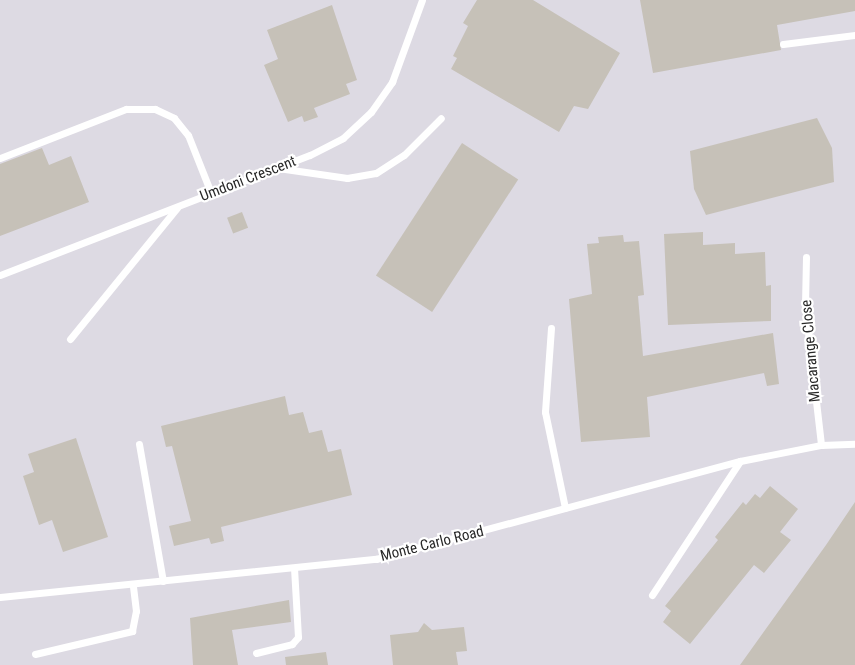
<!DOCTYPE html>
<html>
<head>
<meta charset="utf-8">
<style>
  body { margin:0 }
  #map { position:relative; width:855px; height:665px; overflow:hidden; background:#ebe4d8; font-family:"Roboto Condensed",sans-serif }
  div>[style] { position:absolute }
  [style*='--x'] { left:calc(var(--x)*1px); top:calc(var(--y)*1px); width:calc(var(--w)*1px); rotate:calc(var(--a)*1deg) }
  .industrial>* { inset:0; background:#dddae3; transform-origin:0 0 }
  .building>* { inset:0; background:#c6c1b8; transform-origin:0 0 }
  .lane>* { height:7px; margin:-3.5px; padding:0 3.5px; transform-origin:3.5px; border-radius:3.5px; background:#fff }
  span { translate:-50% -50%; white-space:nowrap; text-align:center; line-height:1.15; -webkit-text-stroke:4.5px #fff; paint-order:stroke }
  .street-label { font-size:15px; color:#282828 }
</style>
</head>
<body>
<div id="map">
  <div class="industrial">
    <i style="left:0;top:0;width:855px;height:665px"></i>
  </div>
  <div class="building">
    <i style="clip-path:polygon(477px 0,533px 0,620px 53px,588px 109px,574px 106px,559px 132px,451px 69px,457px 58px,453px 56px,468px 26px,463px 23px)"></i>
    <i style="clip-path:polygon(640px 0,855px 0,855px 11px,777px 25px,781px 50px,653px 73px)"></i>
    <i style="clip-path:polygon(332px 5px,357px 80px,346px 84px,350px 94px,314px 108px,318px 117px,304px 122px,302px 116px,288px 122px,264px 65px,278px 59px,267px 30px)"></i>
    <i style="clip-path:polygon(817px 118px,832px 148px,834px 182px,706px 215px,694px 189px,690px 151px)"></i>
    <i style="left:462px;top:143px;width:67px;height:158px;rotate:33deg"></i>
    <i style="clip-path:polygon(42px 148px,49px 165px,71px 156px,89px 202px,0 236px,0 164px)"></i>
    <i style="left:242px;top:212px;width:17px;height:16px;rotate:69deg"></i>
    <i style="clip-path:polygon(703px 232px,703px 245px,735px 243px,735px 254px,765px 252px,766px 286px,771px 285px,771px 321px,668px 325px,664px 234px)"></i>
    <i style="clip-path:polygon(623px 235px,624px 242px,639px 241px,644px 295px,638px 296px,643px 356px,773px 333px,779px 384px,767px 386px,764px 373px,647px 397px,650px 437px,581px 442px,569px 299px,592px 294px,587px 244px,599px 243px,598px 237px)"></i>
    <i style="clip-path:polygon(285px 396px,289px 415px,303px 412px,309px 433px,322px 430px,328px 452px,341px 449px,352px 495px,221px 527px,224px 541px,211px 544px,209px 538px,174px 546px,169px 526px,191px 521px,172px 446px,166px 447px,161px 426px)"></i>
    <i style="clip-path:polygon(76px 438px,108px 537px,63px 552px,52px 520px,39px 525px,23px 476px,34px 472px,28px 454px)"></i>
    <i style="clip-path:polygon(770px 486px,798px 509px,780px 532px,791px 540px,764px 573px,754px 565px,690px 644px,663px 622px,671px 611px,665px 606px,718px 540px,715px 537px,743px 502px,746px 505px,755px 494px,760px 498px)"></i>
    <i style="clip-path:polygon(855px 502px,855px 665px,740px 665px,826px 545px)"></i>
    <i style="clip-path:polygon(289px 600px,291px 622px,232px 630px,238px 665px,193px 665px,190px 618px)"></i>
    <i style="clip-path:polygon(424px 623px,432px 630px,464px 627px,467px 651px,456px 652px,458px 665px,393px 665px,390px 635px,418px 632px)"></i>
    <i style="clip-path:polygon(326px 652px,328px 665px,286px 665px,285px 657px)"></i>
  </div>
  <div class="lane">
    <i style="--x:783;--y:44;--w:73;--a:-7.1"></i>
    <i style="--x:0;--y:158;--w:135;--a:-21.3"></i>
    <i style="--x:126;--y:109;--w:29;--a:0"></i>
    <i style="--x:155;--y:109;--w:21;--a:25"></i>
    <i style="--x:174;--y:118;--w:22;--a:51"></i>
    <i style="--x:188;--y:135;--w:62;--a:68.4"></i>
    <i style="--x:278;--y:168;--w:70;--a:8.2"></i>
    <i style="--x:347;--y:178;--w:29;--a:-10"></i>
    <i style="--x:376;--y:173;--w:33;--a:-33"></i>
    <i style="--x:404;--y:155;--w:52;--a:-45"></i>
    <i style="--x:806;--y:257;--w:49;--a:91.2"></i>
    <i style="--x:805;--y:306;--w:140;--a:83.4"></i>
    <i style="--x:0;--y:275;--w:332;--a:-21.2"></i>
    <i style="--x:310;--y:155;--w:37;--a:-27"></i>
    <i style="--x:343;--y:138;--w:38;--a:-43"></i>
    <i style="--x:371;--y:112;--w:37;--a:-55"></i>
    <i style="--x:392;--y:82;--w:87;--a:-69.9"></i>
    <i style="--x:551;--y:328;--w:84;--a:94.1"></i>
    <i style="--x:545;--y:412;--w:98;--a:78.2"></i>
    <i style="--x:70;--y:339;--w:169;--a:-50.8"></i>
    <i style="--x:139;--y:444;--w:139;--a:80.1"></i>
    <i style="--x:652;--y:595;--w:160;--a:-56.7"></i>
    <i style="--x:0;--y:597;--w:378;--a:-5.8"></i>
    <i style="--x:376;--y:559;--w:377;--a:-15.1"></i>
    <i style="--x:740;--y:461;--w:83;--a:-11.2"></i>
    <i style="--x:821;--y:445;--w:34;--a:-2"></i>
    <i style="--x:256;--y:653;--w:37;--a:-14"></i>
    <i style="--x:292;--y:644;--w:9;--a:-49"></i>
    <i style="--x:298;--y:637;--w:69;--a:-93.3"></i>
    <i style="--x:35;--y:654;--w:100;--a:-13.3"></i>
    <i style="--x:132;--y:631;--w:20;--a:-79"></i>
    <i style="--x:136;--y:611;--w:26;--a:-97"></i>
  </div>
  <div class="street-label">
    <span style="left:248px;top:179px;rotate:-21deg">Umdoni Crescent</span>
    <span style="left:811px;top:351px;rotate:-95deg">Macarange Close</span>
    <span style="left:432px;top:544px;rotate:-14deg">Monte Carlo Road</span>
  </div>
</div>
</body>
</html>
